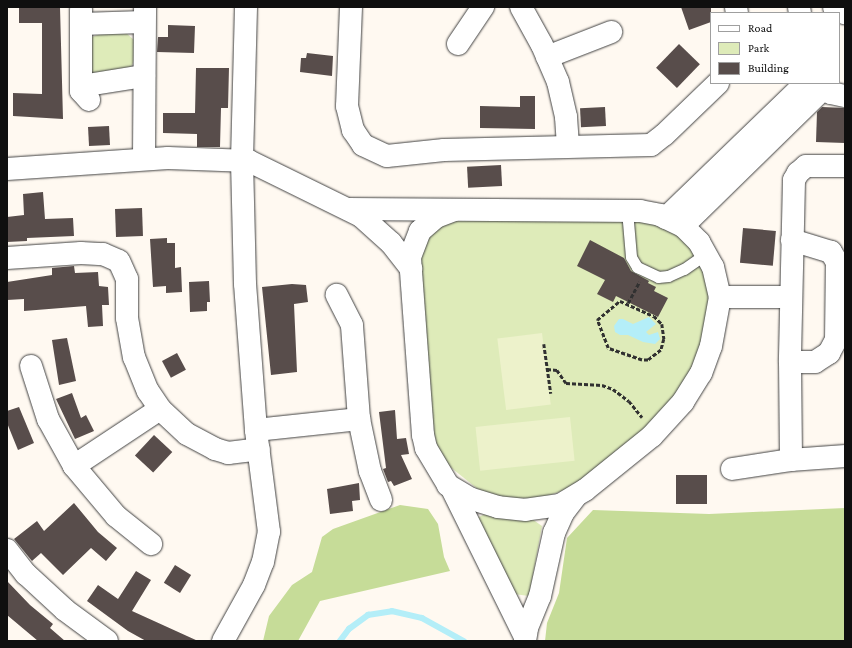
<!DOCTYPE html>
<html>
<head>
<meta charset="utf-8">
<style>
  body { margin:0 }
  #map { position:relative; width:852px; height:648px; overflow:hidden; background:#fff9f1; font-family:"Crimson Pro",serif }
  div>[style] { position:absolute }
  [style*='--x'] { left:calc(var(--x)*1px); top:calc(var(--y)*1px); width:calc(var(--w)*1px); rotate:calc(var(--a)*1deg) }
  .green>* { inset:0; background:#deebb9 }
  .forest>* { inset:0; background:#c6dc98 }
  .pitch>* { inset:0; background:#edf2cb; transform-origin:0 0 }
  .water>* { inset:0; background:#b4eef8 }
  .stream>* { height:5.5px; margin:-2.75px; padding:0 2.75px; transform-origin:2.75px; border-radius:2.75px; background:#b4eef8 }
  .building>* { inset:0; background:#584d4b; transform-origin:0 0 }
  .path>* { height:2.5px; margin-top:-1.25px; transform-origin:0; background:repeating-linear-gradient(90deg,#313131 0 4px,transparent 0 6px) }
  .roads { filter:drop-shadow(0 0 1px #424242) drop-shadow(0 0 1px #424242) }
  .service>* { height:11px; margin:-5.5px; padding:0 5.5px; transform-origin:5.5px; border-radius:5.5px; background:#fff }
  .minor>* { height:22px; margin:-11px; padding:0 11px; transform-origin:11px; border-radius:11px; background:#fff }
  span { translate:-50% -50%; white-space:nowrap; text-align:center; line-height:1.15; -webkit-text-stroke:4px #fff; paint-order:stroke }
  .frame { position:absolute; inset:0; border:8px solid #0f0f0f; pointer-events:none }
  .legend { position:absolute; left:710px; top:12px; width:130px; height:72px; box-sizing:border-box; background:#fff; border:1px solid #9f9f9f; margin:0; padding:5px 7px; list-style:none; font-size:12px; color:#0f0f0f }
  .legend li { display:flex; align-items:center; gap:8px; height:20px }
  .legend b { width:20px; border:1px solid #9f9f9f }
</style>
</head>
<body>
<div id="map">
  <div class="green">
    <i style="clip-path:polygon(125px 32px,134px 40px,134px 61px,130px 69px,94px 74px,91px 72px,89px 41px,92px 37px,100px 34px)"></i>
    <i style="clip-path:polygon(609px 218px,651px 223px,680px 236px,688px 243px,705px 269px,711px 302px,697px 357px,683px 385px,653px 422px,571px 488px,541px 498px,528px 499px,497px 497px,479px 490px,449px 466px,437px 446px,434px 432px,419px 266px,425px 236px,447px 221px)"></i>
    <i style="clip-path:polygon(485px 514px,532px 519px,542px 526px,529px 596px,514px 594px,477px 518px)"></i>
  </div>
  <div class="forest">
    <i style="clip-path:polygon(400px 505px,428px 509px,438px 524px,444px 557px,450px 571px,320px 601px,298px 641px,263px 641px,269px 616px,292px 585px,312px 572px,322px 537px,333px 529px)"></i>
    <i style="clip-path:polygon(845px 508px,845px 641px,545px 641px,547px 623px,559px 593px,567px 538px,593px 510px,709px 514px)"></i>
  </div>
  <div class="pitch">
    <i style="left:542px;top:333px;width:72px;height:45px;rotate:83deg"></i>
    <i style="left:570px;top:417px;width:44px;height:95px;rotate:84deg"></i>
  </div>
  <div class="water">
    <i style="clip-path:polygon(649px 317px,656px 324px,646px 332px,649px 335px,658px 332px,660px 339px,655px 344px,643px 342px,628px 335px,620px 335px,615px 332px,614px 326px,619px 319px,623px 319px,633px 324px)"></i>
  </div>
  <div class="stream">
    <i style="--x:340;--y:641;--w:15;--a:-53"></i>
    <i style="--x:349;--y:629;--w:24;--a:-36"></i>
    <i style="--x:368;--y:615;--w:24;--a:-9"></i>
    <i style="--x:392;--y:611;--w:31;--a:13"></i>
    <i style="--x:422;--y:618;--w:48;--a:28.7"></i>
  </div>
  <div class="building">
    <i style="clip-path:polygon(19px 7px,60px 7px,63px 119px,13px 116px,13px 93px,42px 94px,42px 23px,19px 23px)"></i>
    <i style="clip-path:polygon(681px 7px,711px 7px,711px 22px,689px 30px)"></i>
    <i style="clip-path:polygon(168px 25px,195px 26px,194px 53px,157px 52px,158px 37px,168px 37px)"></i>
    <i style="left:679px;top:44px;width:29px;height:33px;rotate:44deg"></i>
    <i style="clip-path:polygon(307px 53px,333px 56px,332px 76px,300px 72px,301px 58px,306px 58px)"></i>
    <i style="clip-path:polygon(196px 68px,229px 68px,228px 108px,221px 108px,220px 147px,197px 147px,197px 134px,163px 133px,163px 113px,195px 113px)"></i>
    <i style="clip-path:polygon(520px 96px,535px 96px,535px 129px,480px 128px,480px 106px,520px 107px)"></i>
    <i style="left:605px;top:107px;width:19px;height:25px;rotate:87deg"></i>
    <i style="clip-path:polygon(822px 107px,845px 108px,845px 143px,816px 142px,817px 112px)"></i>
    <i style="left:109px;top:126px;width:19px;height:21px;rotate:87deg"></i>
    <i style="left:501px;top:165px;width:21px;height:34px;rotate:87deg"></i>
    <i style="clip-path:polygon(43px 192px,45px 219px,73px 218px,74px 236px,27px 238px,27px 241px,7px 242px,7px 217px,24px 215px,23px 194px)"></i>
    <i style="left:142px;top:208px;width:28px;height:27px;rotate:88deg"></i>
    <i style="left:743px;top:228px;width:33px;height:35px;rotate:5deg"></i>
    <i style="clip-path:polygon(167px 238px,167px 243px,175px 243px,175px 268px,181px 267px,182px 292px,166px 293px,166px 286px,153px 287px,150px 239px)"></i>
    <i style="clip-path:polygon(590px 240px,624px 258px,631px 271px,649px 281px,648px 283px,656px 287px,654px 291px,668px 298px,658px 317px,616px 296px,613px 302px,597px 294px,605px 280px,577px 266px)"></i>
    <i style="clip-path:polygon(74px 266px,75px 273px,98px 272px,99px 286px,108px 287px,109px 305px,102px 305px,103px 326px,88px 327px,86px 306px,24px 311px,24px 299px,7px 300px,7px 282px,52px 275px,52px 268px)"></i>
    <i style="clip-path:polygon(209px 281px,210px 302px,207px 302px,207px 311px,190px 312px,189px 282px)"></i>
    <i style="clip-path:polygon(292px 284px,306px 285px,308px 302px,294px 304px,297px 372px,271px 375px,262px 287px)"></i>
    <i style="clip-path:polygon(67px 338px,76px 381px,59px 385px,52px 340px)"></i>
    <i style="left:177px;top:353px;width:19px;height:17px;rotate:62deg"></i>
    <i style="clip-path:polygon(72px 393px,81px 418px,86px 415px,94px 431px,75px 439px,56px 399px)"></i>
    <i style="clip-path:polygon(19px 407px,34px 443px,18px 450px,7px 423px,7px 411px)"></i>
    <i style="clip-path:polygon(395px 410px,397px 439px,406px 438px,409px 454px,401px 455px,412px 479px,394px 486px,391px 481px,388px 482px,383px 469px,386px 468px,379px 412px)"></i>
    <i style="left:154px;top:435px;width:25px;height:28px;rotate:43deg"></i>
    <i style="left:676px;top:475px;width:31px;height:29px"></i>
    <i style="clip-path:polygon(359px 483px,360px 500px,352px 501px,353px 511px,330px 514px,327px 489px)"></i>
    <i style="clip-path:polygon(74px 503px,98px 532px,117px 548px,106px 561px,91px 548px,63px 575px,41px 553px,32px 561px,14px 539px,37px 521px,44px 531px)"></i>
    <i style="left:175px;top:565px;width:19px;height:21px;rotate:32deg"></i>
    <i style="clip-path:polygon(136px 571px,151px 580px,132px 611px,198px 641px,146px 641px,128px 631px,87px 601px,98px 585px,118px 599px)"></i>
    <i style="clip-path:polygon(7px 581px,30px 605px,53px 624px,50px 628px,65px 641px,38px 641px,7px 615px)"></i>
  </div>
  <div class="path">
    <i style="--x:620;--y:301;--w:37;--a:24"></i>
    <i style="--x:654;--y:316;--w:11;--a:45"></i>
    <i style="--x:662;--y:324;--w:15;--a:82"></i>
    <i style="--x:664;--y:339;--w:11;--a:105"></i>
    <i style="--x:661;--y:350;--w:16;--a:142"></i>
    <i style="--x:648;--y:360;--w:6;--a:180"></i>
    <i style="--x:642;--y:360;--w:36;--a:-161"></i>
    <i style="--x:608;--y:348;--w:30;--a:-111"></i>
    <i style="--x:597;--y:320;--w:30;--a:-40"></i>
    <i style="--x:628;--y:303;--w:24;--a:-62"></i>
    <i style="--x:544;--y:344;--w:50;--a:82"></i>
    <i style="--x:547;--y:369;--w:10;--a:6"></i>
    <i style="--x:557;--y:370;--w:16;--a:55"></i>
    <i style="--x:566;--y:383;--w:36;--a:3"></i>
    <i style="--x:602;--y:385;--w:12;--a:20"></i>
    <i style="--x:613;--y:389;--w:20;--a:37"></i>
    <i style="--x:629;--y:401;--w:21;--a:51"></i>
  </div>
  <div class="roads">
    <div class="service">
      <i style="--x:627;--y:210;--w:47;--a:85.1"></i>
      <i style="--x:631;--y:257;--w:12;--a:59"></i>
      <i style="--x:637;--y:267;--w:23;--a:25"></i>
      <i style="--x:658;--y:277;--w:10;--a:-6"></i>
      <i style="--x:668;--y:276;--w:17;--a:-24"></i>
      <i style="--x:684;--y:269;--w:28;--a:-35"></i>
    </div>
    <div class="minor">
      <i style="--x:351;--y:7;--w:99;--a:92.3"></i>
      <i style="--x:347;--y:106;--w:25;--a:76"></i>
      <i style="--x:353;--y:130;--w:18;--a:56"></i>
      <i style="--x:363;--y:145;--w:26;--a:25"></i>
      <i style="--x:387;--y:156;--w:57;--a:-6"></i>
      <i style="--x:444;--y:150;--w:207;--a:-1.4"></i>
      <i style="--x:651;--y:145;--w:16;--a:-38"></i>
      <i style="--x:664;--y:135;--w:75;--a:-43.9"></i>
      <i style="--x:521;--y:7;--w:43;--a:61.1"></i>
      <i style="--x:542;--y:45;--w:40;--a:66.6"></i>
      <i style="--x:558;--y:82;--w:36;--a:77"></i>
      <i style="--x:566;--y:117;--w:29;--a:86"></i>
      <i style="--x:736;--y:7;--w:6;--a:81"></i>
      <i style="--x:799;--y:7;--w:6;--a:81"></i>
      <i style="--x:834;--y:7;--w:12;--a:31"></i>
      <i style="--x:81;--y:10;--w:81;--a:90"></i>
      <i style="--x:81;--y:91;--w:12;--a:48"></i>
      <i style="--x:81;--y:24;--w:63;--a:-1.8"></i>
      <i style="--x:458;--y:44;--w:45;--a:-56"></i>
      <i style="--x:547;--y:57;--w:69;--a:-21.3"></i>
      <i style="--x:816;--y:83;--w:18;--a:34"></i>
      <i style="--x:831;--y:93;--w:14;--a:12"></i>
      <i style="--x:81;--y:86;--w:64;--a:-9"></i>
      <i style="--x:144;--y:158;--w:151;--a:-89.6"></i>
      <i style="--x:845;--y:166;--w:39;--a:180"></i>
      <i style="--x:806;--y:166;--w:11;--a:139"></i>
      <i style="--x:798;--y:173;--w:8;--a:120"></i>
      <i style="--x:794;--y:180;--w:182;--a:91.3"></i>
      <i style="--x:790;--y:362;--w:98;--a:89.4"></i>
      <i style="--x:791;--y:460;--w:54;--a:-4.2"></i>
      <i style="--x:7;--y:169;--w:161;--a:-3.9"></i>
      <i style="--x:168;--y:158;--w:81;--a:2.1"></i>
      <i style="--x:249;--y:161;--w:125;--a:26.2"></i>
      <i style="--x:361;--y:216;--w:40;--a:42"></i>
      <i style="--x:391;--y:243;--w:33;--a:52"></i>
      <i style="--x:348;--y:209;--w:292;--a:0.4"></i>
      <i style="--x:640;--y:211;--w:20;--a:11"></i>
      <i style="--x:660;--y:215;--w:25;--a:26"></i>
      <i style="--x:683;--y:226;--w:23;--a:45"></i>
      <i style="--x:699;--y:242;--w:29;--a:61"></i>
      <i style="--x:713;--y:267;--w:31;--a:77"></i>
      <i style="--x:720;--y:297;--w:50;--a:100.4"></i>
      <i style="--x:711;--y:346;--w:29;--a:110"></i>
      <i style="--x:701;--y:373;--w:34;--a:122"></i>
      <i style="--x:683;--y:402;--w:46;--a:132.4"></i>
      <i style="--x:652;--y:436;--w:86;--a:141.1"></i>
      <i style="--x:585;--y:490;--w:29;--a:149"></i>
      <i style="--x:560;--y:505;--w:34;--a:172"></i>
      <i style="--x:526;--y:510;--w:28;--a:-174"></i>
      <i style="--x:498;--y:507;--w:28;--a:-163"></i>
      <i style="--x:471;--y:499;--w:27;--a:-149"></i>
      <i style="--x:448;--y:485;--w:43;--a:-120.7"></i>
      <i style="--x:426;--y:448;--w:13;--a:-103"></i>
      <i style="--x:423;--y:435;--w:178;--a:-94.2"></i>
      <i style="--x:410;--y:257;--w:28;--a:-69"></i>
      <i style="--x:420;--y:231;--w:21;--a:-41"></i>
      <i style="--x:436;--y:217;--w:19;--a:-21"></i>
      <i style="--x:666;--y:218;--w:194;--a:-44"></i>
      <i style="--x:683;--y:226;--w:196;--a:-44.4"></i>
      <i style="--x:7;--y:258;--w:74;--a:-3.9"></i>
      <i style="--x:81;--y:253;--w:22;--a:3"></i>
      <i style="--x:103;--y:254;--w:17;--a:24"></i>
      <i style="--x:119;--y:261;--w:20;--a:66"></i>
      <i style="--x:127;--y:279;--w:39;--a:90"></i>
      <i style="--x:127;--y:318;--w:40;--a:80"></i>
      <i style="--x:134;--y:357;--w:37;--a:68"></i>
      <i style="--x:148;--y:391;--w:22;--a:56"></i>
      <i style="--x:160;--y:409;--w:37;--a:43"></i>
      <i style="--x:187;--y:434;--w:32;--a:28"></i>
      <i style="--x:215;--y:449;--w:14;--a:17"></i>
      <i style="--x:228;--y:453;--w:31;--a:-7"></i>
      <i style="--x:720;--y:297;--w:70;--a:0"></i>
      <i style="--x:790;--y:362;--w:25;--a:0"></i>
      <i style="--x:815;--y:362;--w:17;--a:-33"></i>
      <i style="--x:829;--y:353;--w:15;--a:-62"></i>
      <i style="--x:836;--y:340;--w:78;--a:-89.3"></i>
      <i style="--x:837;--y:262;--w:12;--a:-121"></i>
      <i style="--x:831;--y:252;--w:41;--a:-162.9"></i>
      <i style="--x:31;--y:366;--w:56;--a:72.2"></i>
      <i style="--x:48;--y:419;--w:54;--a:61"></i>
      <i style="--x:74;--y:466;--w:65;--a:50"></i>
      <i style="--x:116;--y:516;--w:45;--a:38.7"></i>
      <i style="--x:359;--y:419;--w:53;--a:78.1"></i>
      <i style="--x:370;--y:471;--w:31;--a:69"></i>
      <i style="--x:256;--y:430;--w:104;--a:-6.1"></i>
      <i style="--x:359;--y:419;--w:94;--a:-94.3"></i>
      <i style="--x:352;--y:325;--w:34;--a:-117"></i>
      <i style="--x:74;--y:466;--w:103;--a:-33.5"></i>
      <i style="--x:732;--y:469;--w:60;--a:-8.7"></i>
      <i style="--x:453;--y:491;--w:163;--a:63.7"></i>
      <i style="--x:7;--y:550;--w:31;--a:52"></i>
      <i style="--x:26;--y:574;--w:53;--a:42.7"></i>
      <i style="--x:65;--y:610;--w:52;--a:36.4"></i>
      <i style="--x:223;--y:641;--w:64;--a:-61"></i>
      <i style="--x:254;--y:585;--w:25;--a:-69"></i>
      <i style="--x:263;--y:562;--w:31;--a:-79"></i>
      <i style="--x:269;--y:532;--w:103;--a:-97.3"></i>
      <i style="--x:256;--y:430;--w:146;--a:-94.3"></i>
      <i style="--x:245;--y:284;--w:124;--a:-91.4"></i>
      <i style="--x:242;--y:160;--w:153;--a:-88.5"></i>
      <i style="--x:525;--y:641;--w:13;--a:-81"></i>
      <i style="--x:527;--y:628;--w:35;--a:-68"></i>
      <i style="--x:540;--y:596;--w:65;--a:-77.5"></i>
      <i style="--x:554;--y:533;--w:22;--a:-66"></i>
      <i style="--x:563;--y:513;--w:20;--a:-53"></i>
    </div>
  </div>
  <div class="frame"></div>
  <ul class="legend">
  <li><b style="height:5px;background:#fff"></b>Road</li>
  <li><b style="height:11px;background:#deebb9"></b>Park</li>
  <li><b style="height:11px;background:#584d4b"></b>Building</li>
  </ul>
</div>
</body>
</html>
